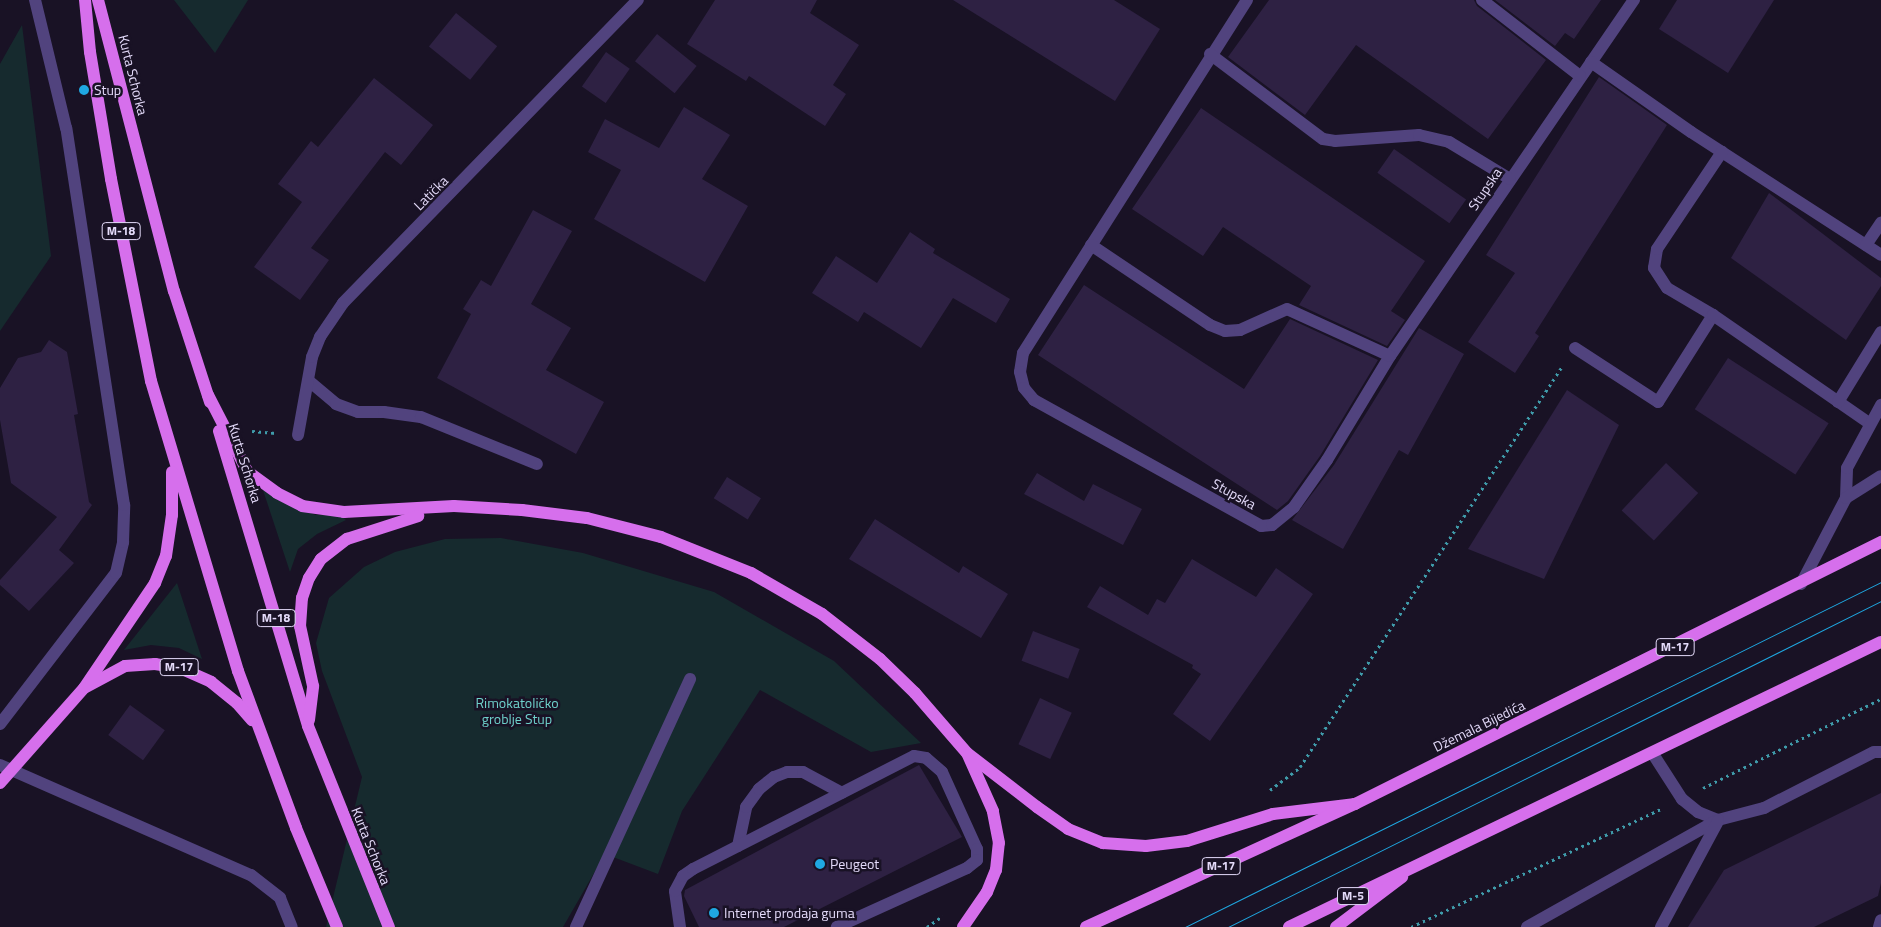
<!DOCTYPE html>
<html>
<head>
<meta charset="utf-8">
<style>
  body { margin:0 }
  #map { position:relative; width:1881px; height:927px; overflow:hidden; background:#191225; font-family:"Titillium Web",sans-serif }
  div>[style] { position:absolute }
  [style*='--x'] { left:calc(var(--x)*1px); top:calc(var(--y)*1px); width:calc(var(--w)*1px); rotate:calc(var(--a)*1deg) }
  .green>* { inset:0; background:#162a2e }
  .building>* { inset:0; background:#2e2143; transform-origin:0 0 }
  .path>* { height:3px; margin-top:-1.5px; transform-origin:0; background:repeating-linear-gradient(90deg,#3f9baa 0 2.5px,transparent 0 6.5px) }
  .minor>* { height:12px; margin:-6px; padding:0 6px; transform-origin:6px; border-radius:6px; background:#51437e }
  .major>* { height:12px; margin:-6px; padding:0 6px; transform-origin:6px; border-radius:6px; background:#d66fec }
  .tram>* { height:1px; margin:-0.5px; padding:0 0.5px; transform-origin:0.5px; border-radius:0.5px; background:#1fa8e2 }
  .major-bridge>* { height:12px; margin:-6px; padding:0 6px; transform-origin:6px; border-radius:6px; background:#d66fec }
  .dots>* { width:14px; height:14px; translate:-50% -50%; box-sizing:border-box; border:2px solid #191225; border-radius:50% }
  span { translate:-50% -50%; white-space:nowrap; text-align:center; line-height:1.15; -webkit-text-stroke:5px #191225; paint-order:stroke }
  .shield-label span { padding:1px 4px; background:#191225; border:1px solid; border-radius:4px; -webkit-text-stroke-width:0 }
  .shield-label { font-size:12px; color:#e4dbfa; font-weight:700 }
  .street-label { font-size:14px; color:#e4dbfa }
  .poi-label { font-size:14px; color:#e4dbfa }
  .left { translate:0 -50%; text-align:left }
  .park-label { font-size:14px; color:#6fd2cc }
</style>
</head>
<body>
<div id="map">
  <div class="green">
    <i style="clip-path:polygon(174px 0,248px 0,215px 53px)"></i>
    <i style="clip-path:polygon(22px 25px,51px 256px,0 331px,0 64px)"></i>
    <i style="clip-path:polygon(262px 487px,287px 504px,316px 515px,339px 514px,346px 520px,317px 534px,298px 549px,290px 572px)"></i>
    <i style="clip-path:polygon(501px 538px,583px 553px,714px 592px,834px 661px,921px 743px,871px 752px,760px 690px,682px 811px,658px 874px,605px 854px,563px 927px,326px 927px,362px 777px,322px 671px,316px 643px,329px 598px,364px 567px,395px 552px,445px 539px)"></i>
    <i style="clip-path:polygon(177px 583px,202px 659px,179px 648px,151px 645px,124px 650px)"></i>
  </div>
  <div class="building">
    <i style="clip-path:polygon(715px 0,817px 0,810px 13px,859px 45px,833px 85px,846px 94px,825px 126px,749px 76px,746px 81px,687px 44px)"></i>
    <i style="clip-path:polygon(953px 0,1114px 0,1160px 29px,1115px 101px)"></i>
    <i style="clip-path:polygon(1269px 0,1474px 0,1477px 6px,1546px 60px,1488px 139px,1356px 45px,1305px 115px,1228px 57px)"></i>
    <i style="clip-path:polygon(1495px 0,1601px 0,1574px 39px,1565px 33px,1555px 46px)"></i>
    <i style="clip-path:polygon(1677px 0,1774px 0,1728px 73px,1659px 29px)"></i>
    <i style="left:456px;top:13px;width:53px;height:43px;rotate:39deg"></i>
    <i style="left:657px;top:34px;width:51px;height:35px;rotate:39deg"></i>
    <i style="left:606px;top:52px;width:29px;height:42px;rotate:35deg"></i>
    <i style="clip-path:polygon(1599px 77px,1667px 125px,1535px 333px,1539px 336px,1515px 373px,1468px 342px,1515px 273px,1486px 255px)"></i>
    <i style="clip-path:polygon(374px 78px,433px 125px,401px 165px,385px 152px,311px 248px,329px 260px,300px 300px,254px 267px,302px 202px,278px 184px,311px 141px,318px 147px)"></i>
    <i style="clip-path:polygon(684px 107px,730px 135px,702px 179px,748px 206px,705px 282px,594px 219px,621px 170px,588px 152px,605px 119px,659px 148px)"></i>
    <i style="clip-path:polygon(1201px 108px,1425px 261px,1391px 311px,1405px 320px,1387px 346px,1299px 305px,1311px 286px,1223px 227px,1203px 256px,1132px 209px)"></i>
    <i style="left:1394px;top:149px;width:88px;height:29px;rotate:35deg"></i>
    <i style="clip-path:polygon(1769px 193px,1881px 278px,1881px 286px,1846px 340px,1731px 258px)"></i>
    <i style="clip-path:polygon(533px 210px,572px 231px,531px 304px,571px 328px,546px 370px,604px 402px,576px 454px,437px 378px,471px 314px,463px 309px,481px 280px,491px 286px)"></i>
    <i style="clip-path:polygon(910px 232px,935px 249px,933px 253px,1010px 299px,996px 323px,953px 298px,921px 348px,864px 312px,858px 322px,812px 293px,836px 256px,877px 283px)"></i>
    <i style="clip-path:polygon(1084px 285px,1244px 389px,1290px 319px,1378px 360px,1320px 456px,1288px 501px,1277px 510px,1038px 355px)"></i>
    <i style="clip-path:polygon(1419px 328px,1464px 354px,1408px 455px,1399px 450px,1343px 549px,1292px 520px,1334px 465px)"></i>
    <i style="clip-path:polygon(49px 340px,67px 352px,78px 414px,74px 415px,89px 502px,92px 505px,59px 550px,74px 563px,29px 611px,0 585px,0 580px,57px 517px,11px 483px,0 420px,0 388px,18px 358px,41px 352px)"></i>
    <i style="left:1728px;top:358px;width:120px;height:61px;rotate:33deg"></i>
    <i style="clip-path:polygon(1567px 390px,1619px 425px,1544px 579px,1468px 549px)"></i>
    <i style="left:1666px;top:463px;width:44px;height:65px;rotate:43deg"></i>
    <i style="clip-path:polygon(1037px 473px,1084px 501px,1093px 484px,1142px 509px,1123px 545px,1024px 494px)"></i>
    <i style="left:727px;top:477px;width:40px;height:25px;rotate:32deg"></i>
    <i style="clip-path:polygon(875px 519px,959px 573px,963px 566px,1008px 594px,981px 638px,849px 559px)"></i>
    <i style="clip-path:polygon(1192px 559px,1256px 597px,1276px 568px,1313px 594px,1210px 741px,1173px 714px,1201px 674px,1192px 668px,1193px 665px,1087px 607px,1100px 586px,1148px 615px,1157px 599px,1165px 603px)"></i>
    <i style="left:1033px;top:631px;width:50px;height:32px;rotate:21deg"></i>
    <i style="left:1040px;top:698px;width:35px;height:51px;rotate:25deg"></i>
    <i style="left:130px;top:705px;width:43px;height:37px;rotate:36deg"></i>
    <i style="clip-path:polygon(919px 765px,962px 837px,784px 927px,699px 927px,684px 896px,685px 890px)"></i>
    <i style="clip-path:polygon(1881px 793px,1881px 883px,1878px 896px,1814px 927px,1688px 927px,1724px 870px)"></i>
  </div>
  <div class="path">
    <i style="--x:252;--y:431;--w:24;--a:5"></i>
    <i style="--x:1703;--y:788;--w:199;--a:-26.6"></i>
    <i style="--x:1270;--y:790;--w:38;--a:-37"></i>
    <i style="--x:1300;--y:767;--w:478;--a:-56.8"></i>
    <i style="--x:927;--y:927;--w:19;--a:-35"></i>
    <i style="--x:1411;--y:927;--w:276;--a:-25.3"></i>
  </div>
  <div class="minor">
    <i style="--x:1247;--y:0;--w:418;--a:122.4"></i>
    <i style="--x:1023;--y:353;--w:19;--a:99"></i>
    <i style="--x:1020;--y:372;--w:16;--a:76"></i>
    <i style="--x:1024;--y:388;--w:16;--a:50"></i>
    <i style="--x:1034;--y:400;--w:260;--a:29"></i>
    <i style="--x:1261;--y:526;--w:11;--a:-5"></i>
    <i style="--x:1272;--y:525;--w:28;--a:-39"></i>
    <i style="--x:1294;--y:507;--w:57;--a:-54.9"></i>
    <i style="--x:1327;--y:460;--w:122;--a:-58.8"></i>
    <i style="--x:1390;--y:356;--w:432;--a:-55.6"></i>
    <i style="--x:1482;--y:0;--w:124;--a:37.8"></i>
    <i style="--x:1210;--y:54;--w:141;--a:37"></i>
    <i style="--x:1323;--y:139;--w:12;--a:9"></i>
    <i style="--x:1335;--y:141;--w:84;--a:-4.1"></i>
    <i style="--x:1419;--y:135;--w:31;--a:13"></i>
    <i style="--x:1449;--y:142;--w:71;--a:31.2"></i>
    <i style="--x:1591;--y:62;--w:122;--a:35"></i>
    <i style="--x:1691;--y:132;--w:226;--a:32.9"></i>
    <i style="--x:1091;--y:245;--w:143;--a:33.9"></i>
    <i style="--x:1210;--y:325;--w:16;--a:22"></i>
    <i style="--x:1225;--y:331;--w:15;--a:-4"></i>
    <i style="--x:1240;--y:330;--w:51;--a:-24.1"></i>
    <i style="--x:1287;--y:309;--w:113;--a:24.5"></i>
    <i style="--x:1866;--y:245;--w:27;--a:-56"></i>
    <i style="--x:1713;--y:315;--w:53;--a:-149.6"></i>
    <i style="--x:1667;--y:288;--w:24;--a:-123"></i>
    <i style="--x:1654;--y:268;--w:19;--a:-81"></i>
    <i style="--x:1657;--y:249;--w:117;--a:-56.2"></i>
    <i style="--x:1575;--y:348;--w:99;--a:33"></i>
    <i style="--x:1658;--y:402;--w:103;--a:-57.7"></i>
    <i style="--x:1713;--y:315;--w:190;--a:34.7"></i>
    <i style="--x:309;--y:381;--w:35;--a:40"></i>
    <i style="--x:336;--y:404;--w:23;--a:20"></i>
    <i style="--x:358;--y:412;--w:26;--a:0"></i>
    <i style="--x:384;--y:412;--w:37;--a:8"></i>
    <i style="--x:421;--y:417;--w:125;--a:22.1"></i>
    <i style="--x:1838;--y:402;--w:82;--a:-58.4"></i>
    <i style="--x:298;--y:435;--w:79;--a:-79.8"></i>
    <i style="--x:312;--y:357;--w:22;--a:-68"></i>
    <i style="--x:320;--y:337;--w:41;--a:-55.9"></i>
    <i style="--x:343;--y:303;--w:423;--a:-45.8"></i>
    <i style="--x:1846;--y:498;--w:30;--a:-88"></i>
    <i style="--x:1847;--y:468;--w:72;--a:-61.6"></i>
    <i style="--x:1801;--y:584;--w:97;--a:-62.4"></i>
    <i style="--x:1846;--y:498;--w:41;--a:-32.2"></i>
    <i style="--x:0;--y:724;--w:190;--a:-52.5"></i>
    <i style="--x:116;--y:573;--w:32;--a:-77"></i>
    <i style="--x:123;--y:542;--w:37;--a:-88"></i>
    <i style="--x:124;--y:505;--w:381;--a:-98.7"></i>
    <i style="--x:66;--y:128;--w:132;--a:-103.6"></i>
    <i style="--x:1653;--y:754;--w:54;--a:57.2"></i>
    <i style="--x:1682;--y:799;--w:21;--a:39"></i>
    <i style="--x:1698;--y:812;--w:22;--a:22"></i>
    <i style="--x:1718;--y:820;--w:48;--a:-14.6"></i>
    <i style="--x:1764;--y:808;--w:123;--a:-27"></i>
    <i style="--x:1874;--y:752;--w:7;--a:0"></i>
    <i style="--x:0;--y:765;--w:274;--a:23.7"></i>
    <i style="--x:251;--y:875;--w:37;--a:38"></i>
    <i style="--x:280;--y:898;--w:31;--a:68"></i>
    <i style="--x:738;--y:846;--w:40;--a:-78"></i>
    <i style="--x:746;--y:807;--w:22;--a:-54"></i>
    <i style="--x:759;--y:789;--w:19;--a:-39"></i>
    <i style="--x:774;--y:777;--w:14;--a:-21"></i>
    <i style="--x:787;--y:772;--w:16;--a:0"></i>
    <i style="--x:803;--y:772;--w:44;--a:28.3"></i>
    <i style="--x:576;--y:927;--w:273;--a:-65.3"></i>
    <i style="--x:680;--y:927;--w:36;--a:-98"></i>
    <i style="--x:675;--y:891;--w:17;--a:-62"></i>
    <i style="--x:683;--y:876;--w:12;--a:-35"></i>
    <i style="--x:693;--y:869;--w:248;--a:-27.1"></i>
    <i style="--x:914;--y:756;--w:12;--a:9"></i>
    <i style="--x:926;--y:758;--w:21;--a:41"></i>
    <i style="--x:942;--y:772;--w:85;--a:65.6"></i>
    <i style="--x:977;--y:849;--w:11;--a:90"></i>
    <i style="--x:977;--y:860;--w:13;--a:141"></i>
    <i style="--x:967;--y:868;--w:143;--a:155.6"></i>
    <i style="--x:1527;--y:927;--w:219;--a:-29.3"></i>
    <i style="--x:1661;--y:927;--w:120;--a:-61.7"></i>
    <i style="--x:1879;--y:927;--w:7;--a:-74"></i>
  </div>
  <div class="major">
    <i style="--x:85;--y:0;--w:52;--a:84.5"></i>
    <i style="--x:90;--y:52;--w:129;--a:80.6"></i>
    <i style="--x:111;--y:179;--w:206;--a:78.8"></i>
    <i style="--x:151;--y:381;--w:303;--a:73.3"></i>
    <i style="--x:238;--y:671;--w:167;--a:69.7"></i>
    <i style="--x:296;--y:828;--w:107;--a:67.5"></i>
    <i style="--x:98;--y:0;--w:301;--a:75.4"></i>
    <i style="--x:174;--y:291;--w:117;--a:72"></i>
    <i style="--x:208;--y:395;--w:85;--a:62.8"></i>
    <i style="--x:247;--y:471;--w:37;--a:36"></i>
    <i style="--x:277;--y:493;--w:28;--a:27"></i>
    <i style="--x:302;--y:506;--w:42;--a:8.1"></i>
    <i style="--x:344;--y:512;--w:110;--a:-3.1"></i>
    <i style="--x:454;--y:506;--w:68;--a:3.4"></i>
    <i style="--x:522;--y:510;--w:65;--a:7"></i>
    <i style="--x:587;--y:518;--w:76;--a:14.4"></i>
    <i style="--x:661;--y:537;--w:97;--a:21.8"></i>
    <i style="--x:751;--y:573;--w:82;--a:30"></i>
    <i style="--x:822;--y:614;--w:73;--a:37.8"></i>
    <i style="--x:880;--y:659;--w:49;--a:44.2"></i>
    <i style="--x:915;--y:693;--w:79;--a:49.1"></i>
    <i style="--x:967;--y:753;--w:88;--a:37.6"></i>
    <i style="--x:1037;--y:807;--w:38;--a:35"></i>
    <i style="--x:1068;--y:829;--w:38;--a:22"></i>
    <i style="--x:1103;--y:843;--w:43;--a:4"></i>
    <i style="--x:1146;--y:846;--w:41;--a:-7"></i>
    <i style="--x:1187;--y:841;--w:90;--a:-17.4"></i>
    <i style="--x:1273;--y:814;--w:83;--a:-7"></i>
    <i style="--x:219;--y:431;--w:308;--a:73.2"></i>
    <i style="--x:308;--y:726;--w:217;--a:68.1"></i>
    <i style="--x:86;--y:687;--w:44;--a:-28.3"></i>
    <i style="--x:125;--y:666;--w:30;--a:-4"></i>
    <i style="--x:155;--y:664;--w:25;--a:9"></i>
    <i style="--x:180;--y:668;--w:34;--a:24"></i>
    <i style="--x:211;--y:682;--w:33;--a:39"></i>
    <i style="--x:237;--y:703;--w:23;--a:49"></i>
    <i style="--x:84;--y:688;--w:127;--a:-55.9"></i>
    <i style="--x:155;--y:583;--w:29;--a:-68"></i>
    <i style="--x:166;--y:556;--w:41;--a:-81.7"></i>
    <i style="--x:172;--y:515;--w:43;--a:-90"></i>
    <i style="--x:309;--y:720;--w:34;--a:-83"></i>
    <i style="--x:313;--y:686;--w:61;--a:-102.2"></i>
    <i style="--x:300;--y:626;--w:28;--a:-86"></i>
    <i style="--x:302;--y:598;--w:21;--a:-71"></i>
    <i style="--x:309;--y:578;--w:22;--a:-58"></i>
    <i style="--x:321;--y:559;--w:33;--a:-38"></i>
    <i style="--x:347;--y:539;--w:75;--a:-17.9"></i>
    <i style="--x:963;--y:927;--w:42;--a:-55.6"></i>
    <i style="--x:987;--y:892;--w:24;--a:-68"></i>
    <i style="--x:996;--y:870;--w:27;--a:-84"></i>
    <i style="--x:999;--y:843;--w:33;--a:-101"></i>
    <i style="--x:993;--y:811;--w:61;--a:-114.1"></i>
    <i style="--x:1086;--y:927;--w:296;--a:-24.6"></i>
    <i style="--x:1355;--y:804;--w:588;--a:-26.48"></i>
    <i style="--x:1289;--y:927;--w:657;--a:-25.71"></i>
    <i style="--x:1336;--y:927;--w:83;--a:-37.1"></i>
  </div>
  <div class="tram">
    <i style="--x:1185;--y:927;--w:777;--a:-26.37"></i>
    <i style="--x:1228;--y:927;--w:730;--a:-26.53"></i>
  </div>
  <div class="major-bridge">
    <i style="--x:0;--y:783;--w:127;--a:-48.5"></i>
  </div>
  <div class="dots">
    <i style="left:84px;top:90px;background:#1fa8e2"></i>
    <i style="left:820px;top:864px;background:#1fa8e2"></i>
    <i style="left:714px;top:913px;background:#1fa8e2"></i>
  </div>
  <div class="shield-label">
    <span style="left:121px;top:231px">M-18</span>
    <span style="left:276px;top:618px">M-18</span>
    <span style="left:1675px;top:647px">M-17</span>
    <span style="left:179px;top:667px">M-17</span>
    <span style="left:1221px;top:866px">M-17</span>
    <span style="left:1353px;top:896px">M-5</span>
  </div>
  <div class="street-label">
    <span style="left:133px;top:75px;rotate:76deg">Kurta Schorka</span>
    <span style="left:1485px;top:189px;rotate:-56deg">Stupska</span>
    <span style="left:431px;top:193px;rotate:-45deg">Latička</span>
    <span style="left:245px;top:463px;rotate:73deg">Kurta Schorka</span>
    <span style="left:1234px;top:494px;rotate:29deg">Stupska</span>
    <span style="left:1479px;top:726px;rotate:-26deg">Džemala Bijedića</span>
    <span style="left:371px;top:846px;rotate:68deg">Kurta Schorka</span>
  </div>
  <div class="poi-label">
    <span class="left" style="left:94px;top:90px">Stup</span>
    <span class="left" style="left:830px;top:864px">Peugeot</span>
    <span class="left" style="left:724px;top:913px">Internet prodaja guma</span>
  </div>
  <div class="park-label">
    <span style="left:517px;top:711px">Rimokatoličko<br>groblje Stup</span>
  </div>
</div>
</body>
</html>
